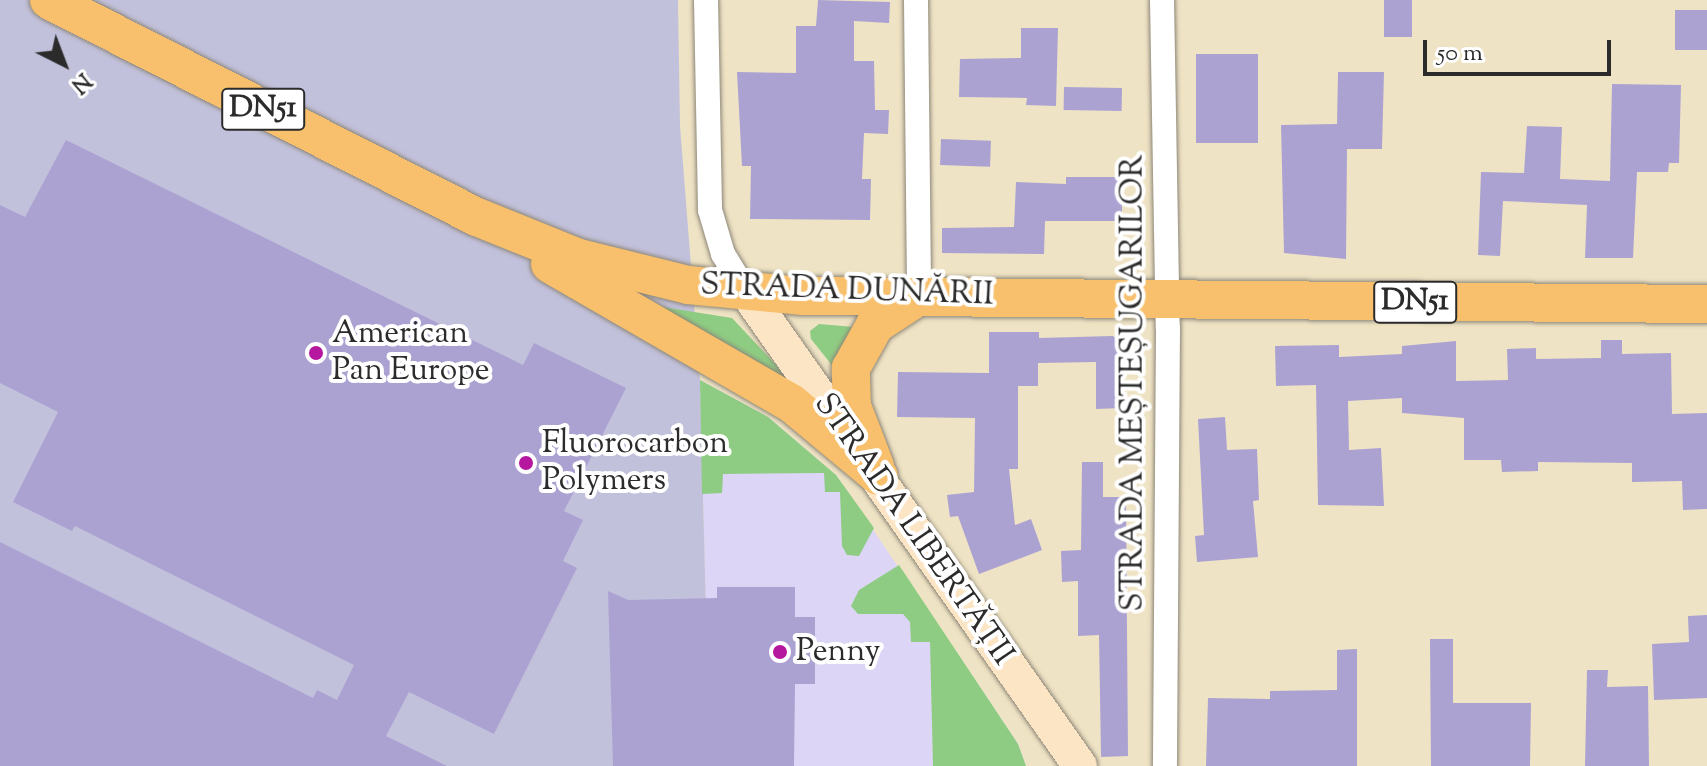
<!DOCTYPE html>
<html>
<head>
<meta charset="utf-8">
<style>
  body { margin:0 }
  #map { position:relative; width:1707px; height:766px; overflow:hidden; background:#efe3c5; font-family:"Sorts Mill Goudy",serif }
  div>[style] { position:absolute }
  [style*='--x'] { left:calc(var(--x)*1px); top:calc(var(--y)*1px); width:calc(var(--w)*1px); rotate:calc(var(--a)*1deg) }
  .built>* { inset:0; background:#ddd5f6 }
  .industrial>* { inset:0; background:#c2c1dc }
  .green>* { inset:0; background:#8ecc83 }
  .building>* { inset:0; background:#aba2d2; transform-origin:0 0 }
  .roads { filter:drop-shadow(0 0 2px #8d8778) drop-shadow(0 0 2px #8d8778) }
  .street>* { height:24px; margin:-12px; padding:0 12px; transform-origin:12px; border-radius:12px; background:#fff }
  .secondary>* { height:34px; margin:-17px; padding:0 17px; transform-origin:17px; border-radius:17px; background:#fce5c4 }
  .primary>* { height:38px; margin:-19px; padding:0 19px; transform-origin:19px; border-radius:19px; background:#f8bf6c }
  .dots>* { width:22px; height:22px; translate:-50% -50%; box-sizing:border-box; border:4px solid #fff; border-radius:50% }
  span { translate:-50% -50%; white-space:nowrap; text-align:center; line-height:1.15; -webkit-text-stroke:8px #fff; paint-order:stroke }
  .shield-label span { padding:2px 6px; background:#fff; border:2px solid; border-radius:6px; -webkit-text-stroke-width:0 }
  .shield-label { font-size:30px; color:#2b2b2b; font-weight:700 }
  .street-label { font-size:32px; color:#2b2b2b }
  .poi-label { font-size:32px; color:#2b2b2b }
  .left { translate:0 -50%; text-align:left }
  .north { position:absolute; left:24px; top:24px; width:80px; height:80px; -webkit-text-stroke:6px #fff; paint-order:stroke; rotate:138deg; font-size:22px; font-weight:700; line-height:32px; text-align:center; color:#2b2b2b }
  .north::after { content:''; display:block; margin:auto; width:28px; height:36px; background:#2b2b2b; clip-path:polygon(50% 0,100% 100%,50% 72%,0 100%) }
  .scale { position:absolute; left:1423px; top:40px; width:188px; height:36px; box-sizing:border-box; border:4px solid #2b2b2b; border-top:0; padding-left:10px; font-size:24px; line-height:28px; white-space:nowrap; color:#2b2b2b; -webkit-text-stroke:6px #fff; paint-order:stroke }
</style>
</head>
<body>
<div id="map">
  <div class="built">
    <i style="clip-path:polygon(700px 380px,768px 417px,836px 475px,1018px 744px,1026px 766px,710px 766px)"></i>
  </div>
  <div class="industrial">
    <i style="clip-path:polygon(0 0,678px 0,680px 126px,700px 380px,710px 766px,0 766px)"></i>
  </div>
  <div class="green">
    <i style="clip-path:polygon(644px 304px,732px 318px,796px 386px)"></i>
    <i style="clip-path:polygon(819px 324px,854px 327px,835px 369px,811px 339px,810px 331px)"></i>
    <i style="clip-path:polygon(700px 380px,768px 417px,836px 475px,874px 528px,859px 556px,847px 555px,842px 546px,840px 492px,825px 492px,824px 473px,723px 474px,722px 493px,702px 494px)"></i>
    <i style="clip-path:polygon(899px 565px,1018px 744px,1026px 766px,933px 766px,930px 642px,911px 642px,910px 622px,903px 614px,858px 614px,851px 606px,859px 590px)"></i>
  </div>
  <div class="building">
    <i style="clip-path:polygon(818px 0,890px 2px,889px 23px,854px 21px,854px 61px,874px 61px,875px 110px,889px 110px,888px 134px,864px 133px,862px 179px,871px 179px,870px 220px,750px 219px,751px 166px,742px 166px,737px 72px,796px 73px,796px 26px,816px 26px)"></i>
    <i style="left:1384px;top:0;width:28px;height:37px"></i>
    <i style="left:1707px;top:10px;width:40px;height:32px;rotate:90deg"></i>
    <i style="clip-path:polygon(1021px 28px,1058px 28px,1056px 106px,1026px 105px,1027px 98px,959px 97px,960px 59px,1021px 58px)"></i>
    <i style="left:1196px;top:54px;width:62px;height:89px"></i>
    <i style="clip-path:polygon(1338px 72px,1384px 72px,1382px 149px,1347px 149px,1346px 259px,1284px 253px,1281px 125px,1337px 124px)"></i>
    <i style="clip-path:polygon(1612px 84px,1681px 85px,1679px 163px,1669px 163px,1668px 172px,1637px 172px,1633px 258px,1585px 258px,1587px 205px,1503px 201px,1500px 256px,1478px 255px,1481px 172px,1524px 173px,1527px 126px,1562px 127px,1560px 179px,1610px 181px)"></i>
    <i style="left:1064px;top:87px;width:58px;height:23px;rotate:1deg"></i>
    <i style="left:941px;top:139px;width:50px;height:26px;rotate:2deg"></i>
    <i style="clip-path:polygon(66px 140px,523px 365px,534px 343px,626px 388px,564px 511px,583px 520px,563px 561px,577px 568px,494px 734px,409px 692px,386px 736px,447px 766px,0 766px,0 542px,313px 698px,317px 690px,337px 700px,354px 665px,75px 526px,72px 531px,13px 502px,58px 412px,0 383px,0 205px,25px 217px)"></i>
    <i style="clip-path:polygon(1066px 177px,1122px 177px,1122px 221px,1045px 221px,1044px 254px,942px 253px,942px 228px,1014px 227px,1016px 182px,1066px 184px)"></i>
    <i style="clip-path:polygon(989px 332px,1039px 332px,1039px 338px,1113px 336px,1120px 342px,1122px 408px,1096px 409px,1096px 362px,1038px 363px,1038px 386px,1018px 386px,1018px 469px,1009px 469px,1015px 525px,1031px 519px,1042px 550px,979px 574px,958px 516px,950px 517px,947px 495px,974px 492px,975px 418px,897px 417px,898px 372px,989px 373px)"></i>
    <i style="clip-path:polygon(1601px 340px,1622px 340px,1622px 354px,1671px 353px,1672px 414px,1707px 413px,1707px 509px,1683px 510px,1682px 481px,1632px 482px,1632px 463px,1538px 462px,1538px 471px,1502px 472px,1501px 460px,1464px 460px,1464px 418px,1402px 413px,1402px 398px,1348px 401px,1349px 450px,1381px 448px,1384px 506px,1318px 505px,1316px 385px,1276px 386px,1275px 346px,1339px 345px,1339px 357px,1402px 354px,1402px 346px,1456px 341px,1456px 381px,1508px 380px,1507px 349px,1536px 348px,1536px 359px,1601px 358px)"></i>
    <i style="clip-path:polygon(1225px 417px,1227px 450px,1257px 449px,1259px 500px,1253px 501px,1258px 557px,1197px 562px,1195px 536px,1204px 535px,1198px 419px)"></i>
    <i style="clip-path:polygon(1082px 462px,1103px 462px,1103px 497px,1126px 497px,1128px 756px,1101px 757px,1099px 635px,1078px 636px,1078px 581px,1062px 582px,1061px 551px,1081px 550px)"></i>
    <i style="clip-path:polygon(717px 587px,795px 587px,795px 617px,815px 617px,815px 684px,795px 684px,794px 766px,613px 766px,608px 591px,628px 600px,717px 598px)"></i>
    <i style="clip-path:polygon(1707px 615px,1707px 698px,1654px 700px,1652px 644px,1689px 642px,1688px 616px)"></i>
    <i style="clip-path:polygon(1430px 639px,1453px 639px,1453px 703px,1531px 703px,1530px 766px,1431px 766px)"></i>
    <i style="clip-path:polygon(1357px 649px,1357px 766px,1206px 766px,1208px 698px,1270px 699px,1270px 691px,1337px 690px,1337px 650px)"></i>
    <i style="clip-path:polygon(1587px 670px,1608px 670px,1607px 687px,1648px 686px,1649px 766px,1585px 766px)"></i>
  </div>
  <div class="roads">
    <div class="street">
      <i style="--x:706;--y:0;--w:210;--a:88.9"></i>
      <i style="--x:710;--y:210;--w:46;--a:73.5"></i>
      <i style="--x:723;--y:254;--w:46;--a:58.4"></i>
      <i style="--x:916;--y:0;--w:296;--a:89.4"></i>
      <i style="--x:1162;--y:0;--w:328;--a:89"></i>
      <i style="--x:1168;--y:328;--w:438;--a:90.4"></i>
    </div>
    <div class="secondary">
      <i style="--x:747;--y:293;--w:578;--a:54.85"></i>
    </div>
    <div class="primary">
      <i style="--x:49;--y:0;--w:480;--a:26.9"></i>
      <i style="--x:477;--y:217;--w:110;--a:21.9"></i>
      <i style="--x:579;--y:258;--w:112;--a:13.9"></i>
      <i style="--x:688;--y:285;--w:116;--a:5.5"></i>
      <i style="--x:803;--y:296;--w:904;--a:0.51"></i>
      <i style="--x:550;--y:264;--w:278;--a:30"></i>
      <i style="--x:791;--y:403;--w:114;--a:39.7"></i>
      <i style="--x:875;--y:466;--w:64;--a:-111"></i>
      <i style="--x:852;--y:406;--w:38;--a:-92"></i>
      <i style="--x:851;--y:368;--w:49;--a:-60.8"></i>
      <i style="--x:875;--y:325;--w:53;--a:-33.4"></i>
    </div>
  </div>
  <div class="dots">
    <i style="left:316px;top:353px;background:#b5179e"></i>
    <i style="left:526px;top:463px;background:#b5179e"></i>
    <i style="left:780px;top:652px;background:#b5179e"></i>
  </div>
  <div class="shield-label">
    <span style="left:263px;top:109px">DN51</span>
    <span style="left:1415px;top:302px">DN51</span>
  </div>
  <div class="street-label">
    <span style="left:847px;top:291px;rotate:2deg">STRADA DUNĂRII</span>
    <span style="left:1134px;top:383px;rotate:-90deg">STRADA MEȘTEȘUGARILOR</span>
    <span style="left:913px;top:530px;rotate:55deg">STRADA LIBERTĂȚII</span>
  </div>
  <div class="poi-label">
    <span class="left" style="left:332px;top:353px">American<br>Pan Europe</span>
    <span class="left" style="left:542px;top:463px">Fluorocarbon<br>Polymers</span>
    <span class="left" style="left:796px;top:652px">Penny</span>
  </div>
  <div class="north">N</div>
  <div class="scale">50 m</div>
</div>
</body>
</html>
